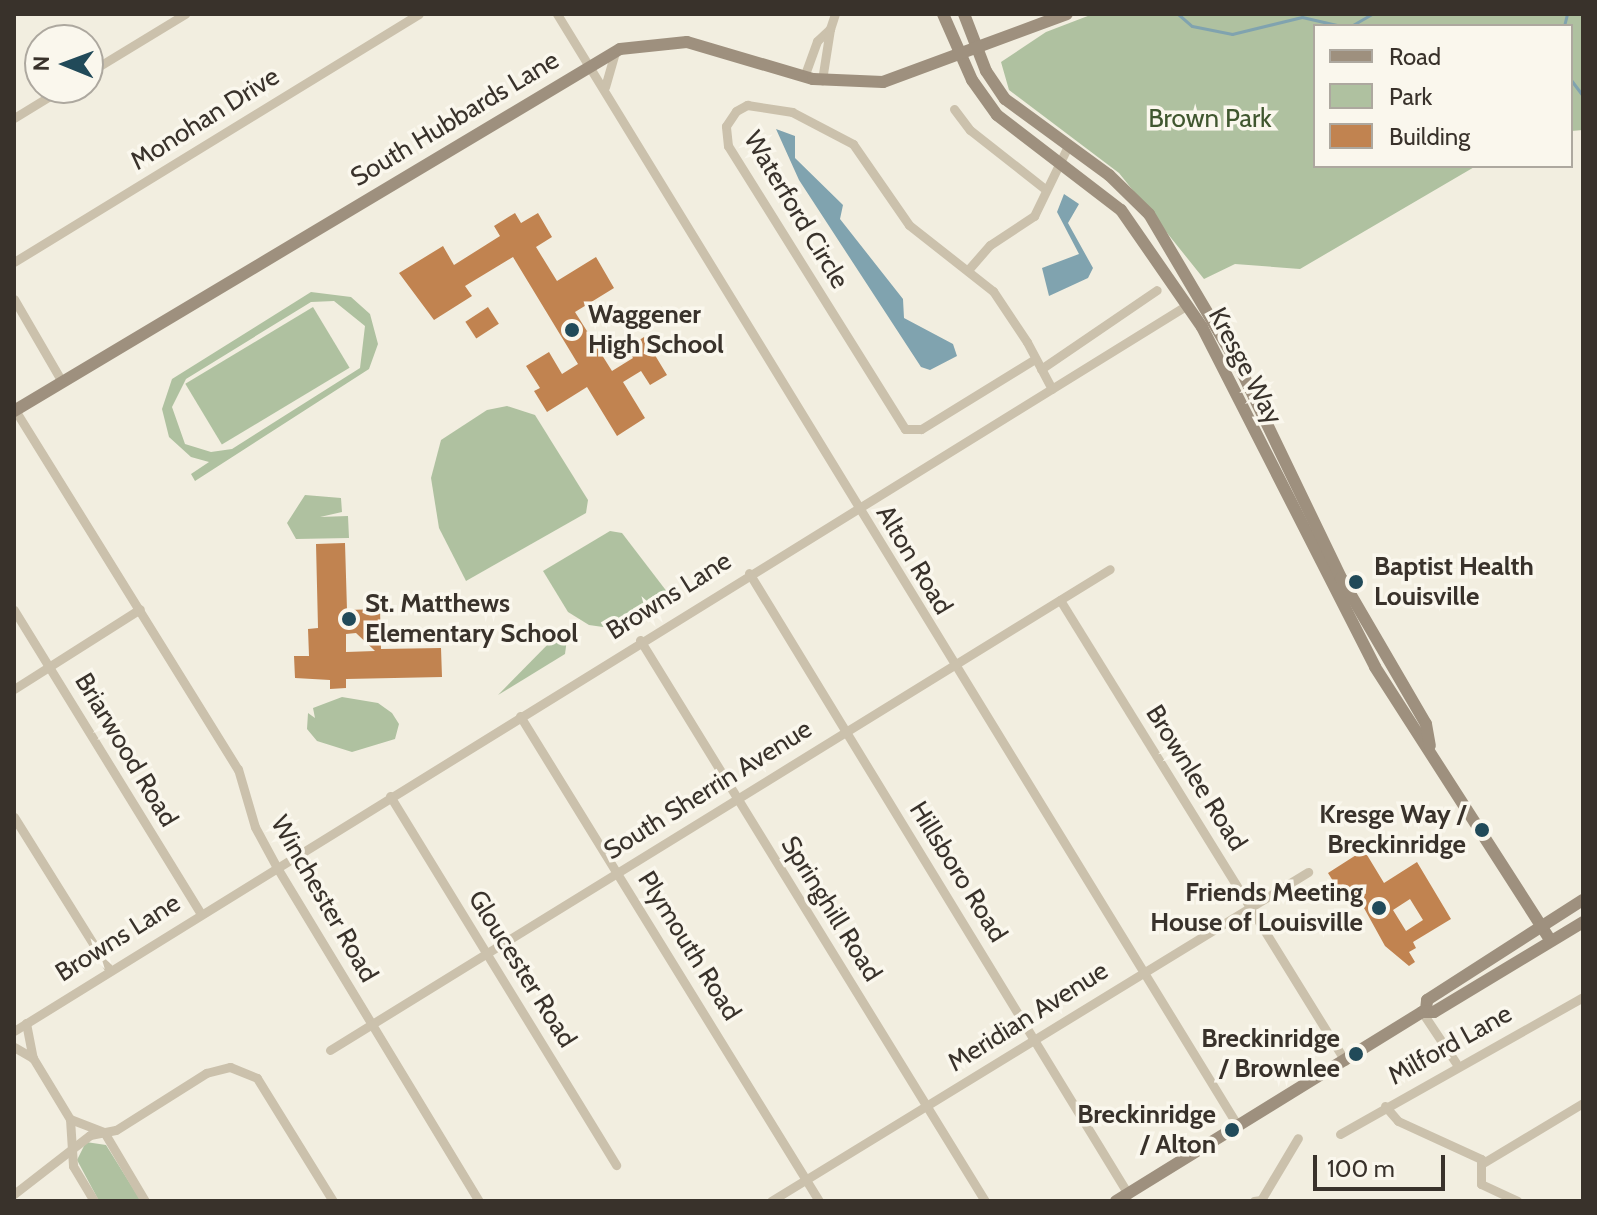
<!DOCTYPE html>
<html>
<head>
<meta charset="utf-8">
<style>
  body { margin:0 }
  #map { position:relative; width:1597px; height:1215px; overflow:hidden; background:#f2eee0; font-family:Cabin,sans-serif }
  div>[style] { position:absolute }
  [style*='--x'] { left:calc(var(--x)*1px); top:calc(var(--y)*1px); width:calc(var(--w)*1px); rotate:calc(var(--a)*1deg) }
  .green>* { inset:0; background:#afc1a0; transform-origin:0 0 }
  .water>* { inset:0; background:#80a3af }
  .stream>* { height:3px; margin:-1.5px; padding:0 1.5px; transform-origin:1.5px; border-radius:1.5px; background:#80a3af }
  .building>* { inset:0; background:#c18350; transform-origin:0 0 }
  .street>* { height:9px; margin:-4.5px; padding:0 4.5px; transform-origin:4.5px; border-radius:4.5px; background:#cbc1ac }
  .secondary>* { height:12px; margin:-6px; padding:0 6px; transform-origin:6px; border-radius:6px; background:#9e907e }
  .dots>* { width:22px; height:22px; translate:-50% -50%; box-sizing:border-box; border:4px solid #faf7ed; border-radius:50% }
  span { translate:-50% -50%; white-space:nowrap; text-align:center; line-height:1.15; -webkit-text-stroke:7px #faf7ed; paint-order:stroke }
  .street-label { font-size:26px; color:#39322b }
  .park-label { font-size:26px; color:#40572f }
  .poi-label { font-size:26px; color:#39322b; font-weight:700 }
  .left { translate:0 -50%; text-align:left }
  .right { translate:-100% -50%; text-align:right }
  .frame { position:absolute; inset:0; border:16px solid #39322b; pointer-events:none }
  .legend { position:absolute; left:1313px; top:24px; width:260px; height:144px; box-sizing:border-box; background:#faf7ed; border:2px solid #ada89f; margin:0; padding:10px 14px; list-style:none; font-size:24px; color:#39322b }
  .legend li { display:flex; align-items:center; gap:16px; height:40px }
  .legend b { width:40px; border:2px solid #ada89f }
  .north { position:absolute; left:24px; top:24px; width:80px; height:80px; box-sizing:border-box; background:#faf7ed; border:2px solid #ada89f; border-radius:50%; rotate:271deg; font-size:22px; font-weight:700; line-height:32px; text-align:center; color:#39322b }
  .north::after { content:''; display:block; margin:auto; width:28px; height:36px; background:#214a59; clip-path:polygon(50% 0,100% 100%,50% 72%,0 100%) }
  .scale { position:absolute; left:1313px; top:1155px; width:132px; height:36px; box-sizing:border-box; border:4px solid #39322b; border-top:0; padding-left:10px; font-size:24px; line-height:28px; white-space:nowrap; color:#39322b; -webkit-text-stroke:6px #faf7ed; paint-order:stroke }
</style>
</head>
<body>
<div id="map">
  <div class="green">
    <i style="clip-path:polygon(1093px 14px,1583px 14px,1583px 130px,1571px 131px,1571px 26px,1315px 26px,1315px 166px,1476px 166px,1300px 269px,1235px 264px,1204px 279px,1119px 173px,1009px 90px,1001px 62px,1046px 32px)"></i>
    <i style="clip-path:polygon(evenodd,311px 292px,351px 297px,370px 314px,378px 344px,369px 369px,195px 481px,191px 474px,209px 462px,191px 457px,169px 437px,162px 409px,172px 379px,311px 292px,334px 301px,365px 326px,360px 368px,232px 449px,211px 452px,185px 444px,172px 407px,186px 379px,311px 302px,334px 301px)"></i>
    <i style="left:313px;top:307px;width:71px;height:149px;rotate:59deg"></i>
    <i style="clip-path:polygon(507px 406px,535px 415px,588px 500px,586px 513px,466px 581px,439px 528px,431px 478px,441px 440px,487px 410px)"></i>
    <i style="clip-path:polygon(305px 495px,341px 498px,342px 512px,320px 517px,348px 516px,349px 538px,296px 539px,287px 523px)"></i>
    <i style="clip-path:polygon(610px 531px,622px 533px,671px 597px,642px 618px,610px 628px,589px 625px,568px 612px,543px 571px)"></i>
    <i style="clip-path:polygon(557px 635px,567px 639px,565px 654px,498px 695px)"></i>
    <i style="clip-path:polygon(342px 697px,378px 703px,392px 713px,399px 724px,395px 739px,352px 752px,317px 741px,307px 729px,308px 713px,315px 718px,313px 708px)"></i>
    <i style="clip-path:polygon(86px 1142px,106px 1145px,141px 1201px,99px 1201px,77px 1160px)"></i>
  </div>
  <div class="water">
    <i style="clip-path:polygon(776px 129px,795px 136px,795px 158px,843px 205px,840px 219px,903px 299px,904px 318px,953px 344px,957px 356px,930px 370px,921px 367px,799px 180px)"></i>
    <i style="clip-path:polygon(1064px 194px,1079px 204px,1068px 223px,1093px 268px,1088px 278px,1049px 296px,1042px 268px,1079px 254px,1057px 212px)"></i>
  </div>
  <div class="stream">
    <i style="--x:1178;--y:14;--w:18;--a:41"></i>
    <i style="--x:1192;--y:26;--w:41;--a:11.3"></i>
    <i style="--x:1232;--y:34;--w:72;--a:-13.7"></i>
    <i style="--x:1302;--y:17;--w:39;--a:13"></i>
    <i style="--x:1351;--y:26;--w:24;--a:-30"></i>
    <i style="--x:1564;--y:26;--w:12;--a:-76"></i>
    <i style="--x:1571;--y:80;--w:20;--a:53"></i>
  </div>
  <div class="building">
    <i style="clip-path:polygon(515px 213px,521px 223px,538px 213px,552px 237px,536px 247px,557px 281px,596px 257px,614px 288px,575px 312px,612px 371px,633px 358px,627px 348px,644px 337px,667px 375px,650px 385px,641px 371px,623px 382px,645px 418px,617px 436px,587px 387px,547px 412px,534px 391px,540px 388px,526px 366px,549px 352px,562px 374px,578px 364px,513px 257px,465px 286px,472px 296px,434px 320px,399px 273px,443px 246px,454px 265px,500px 236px,494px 226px)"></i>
    <i style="left:488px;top:307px;width:20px;height:27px;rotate:57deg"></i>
    <i style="clip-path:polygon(evenodd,345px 543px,347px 610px,380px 609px,381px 649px,441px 648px,442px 677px,346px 679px,346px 688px,330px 689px,330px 680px,295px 678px,294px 656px,309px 656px,308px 629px,318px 628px,316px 544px,345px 543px,356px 633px,373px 649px,375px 651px,346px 652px,346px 634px,356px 633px)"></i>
    <i style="clip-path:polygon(evenodd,1364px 850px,1384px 883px,1417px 862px,1451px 919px,1413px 942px,1416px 948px,1409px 952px,1415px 962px,1409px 966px,1385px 946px,1359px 899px,1345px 885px,1338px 889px,1328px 873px,1364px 850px,1410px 899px,1423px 920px,1406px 931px,1393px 910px,1410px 899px)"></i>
  </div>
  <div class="street">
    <i style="--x:557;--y:14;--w:1304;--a:58.52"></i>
    <i style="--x:830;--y:29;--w:16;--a:-72"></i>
    <i style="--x:88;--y:73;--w:114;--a:-31.3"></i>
    <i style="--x:804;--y:77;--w:38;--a:-70"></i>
    <i style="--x:817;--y:41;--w:18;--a:-43"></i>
    <i style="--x:830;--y:29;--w:52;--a:98.9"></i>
    <i style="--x:605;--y:87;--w:36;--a:-74"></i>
    <i style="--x:954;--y:109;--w:26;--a:53"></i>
    <i style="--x:970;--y:130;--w:95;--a:38.2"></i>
    <i style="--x:14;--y:118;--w:57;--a:-31.5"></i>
    <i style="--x:14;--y:262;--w:475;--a:-31.5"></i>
    <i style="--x:968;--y:270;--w:33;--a:-49"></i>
    <i style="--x:990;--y:245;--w:53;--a:-33.4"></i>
    <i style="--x:1034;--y:216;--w:76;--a:-64.1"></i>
    <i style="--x:14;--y:299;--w:94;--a:59.9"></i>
    <i style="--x:1035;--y:359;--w:134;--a:148.4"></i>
    <i style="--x:921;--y:429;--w:16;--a:180"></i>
    <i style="--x:905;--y:429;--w:334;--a:-122"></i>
    <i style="--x:728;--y:146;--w:20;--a:-96"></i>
    <i style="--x:726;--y:126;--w:18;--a:-56"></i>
    <i style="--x:736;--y:111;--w:13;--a:-29"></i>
    <i style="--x:747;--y:105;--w:46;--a:8.8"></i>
    <i style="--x:792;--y:112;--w:69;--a:27.7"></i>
    <i style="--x:853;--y:144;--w:98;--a:55.3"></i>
    <i style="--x:909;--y:225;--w:107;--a:38.2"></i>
    <i style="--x:993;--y:291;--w:61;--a:56.3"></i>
    <i style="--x:1027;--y:342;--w:53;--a:62"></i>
    <i style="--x:1041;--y:369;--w:140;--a:-34.3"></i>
    <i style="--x:15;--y:410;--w:423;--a:58.2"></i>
    <i style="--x:238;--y:769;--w:60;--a:73.7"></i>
    <i style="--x:255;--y:827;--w:44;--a:61.7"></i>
    <i style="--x:276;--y:866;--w:392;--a:58.8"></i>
    <i style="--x:749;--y:573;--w:728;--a:58.6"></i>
    <i style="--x:1060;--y:600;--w:542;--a:58.27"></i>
    <i style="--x:14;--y:610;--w:355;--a:58.4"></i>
    <i style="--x:640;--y:640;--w:659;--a:58.41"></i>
    <i style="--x:14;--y:689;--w:149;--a:-32.4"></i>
    <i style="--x:520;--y:716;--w:570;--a:58.35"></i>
    <i style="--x:390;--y:796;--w:433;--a:58.5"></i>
    <i style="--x:14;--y:817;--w:179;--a:58"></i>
    <i style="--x:1422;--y:1012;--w:61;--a:56.3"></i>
    <i style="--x:26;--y:1023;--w:36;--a:79"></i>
    <i style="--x:33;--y:1058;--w:71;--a:58.8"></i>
    <i style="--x:70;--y:1119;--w:47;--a:86.3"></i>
    <i style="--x:73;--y:1166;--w:41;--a:59"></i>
    <i style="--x:14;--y:1031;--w:1379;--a:-31.75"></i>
    <i style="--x:14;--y:1047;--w:22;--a:30"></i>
    <i style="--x:330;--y:1050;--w:916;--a:-31.66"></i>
    <i style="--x:1385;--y:1106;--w:20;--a:49"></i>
    <i style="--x:1398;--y:1121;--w:91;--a:24.6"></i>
    <i style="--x:1481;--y:1159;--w:25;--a:90"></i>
    <i style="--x:1481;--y:1184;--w:40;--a:25"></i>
    <i style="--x:70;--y:1119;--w:36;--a:21"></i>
    <i style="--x:104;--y:1132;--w:80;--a:59.3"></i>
    <i style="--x:1340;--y:1134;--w:279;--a:-29.4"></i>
    <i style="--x:1483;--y:1163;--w:117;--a:-31"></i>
    <i style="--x:14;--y:1194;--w:96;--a:-37.8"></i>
    <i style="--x:90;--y:1135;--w:26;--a:-11"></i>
    <i style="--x:116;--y:1130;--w:107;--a:-32.3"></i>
    <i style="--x:206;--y:1073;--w:25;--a:-14"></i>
    <i style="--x:230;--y:1067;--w:29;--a:22"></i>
    <i style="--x:257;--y:1078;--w:145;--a:58.3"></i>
    <i style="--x:771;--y:1201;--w:630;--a:-31.49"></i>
    <i style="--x:1254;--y:1201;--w:7;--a:-8"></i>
    <i style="--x:1261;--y:1200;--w:72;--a:-59.2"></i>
  </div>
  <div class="secondary">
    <i style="--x:943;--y:14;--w:72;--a:66.3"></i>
    <i style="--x:972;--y:80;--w:43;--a:54.5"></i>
    <i style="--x:997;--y:115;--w:156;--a:37.5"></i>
    <i style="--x:1121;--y:210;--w:142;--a:55.3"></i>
    <i style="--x:1202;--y:327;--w:381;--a:63"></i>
    <i style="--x:1375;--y:667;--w:324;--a:57.3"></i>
    <i style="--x:964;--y:14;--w:61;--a:68.9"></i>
    <i style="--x:986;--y:71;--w:34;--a:56"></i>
    <i style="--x:1005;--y:99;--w:129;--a:36.2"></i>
    <i style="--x:1109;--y:175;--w:56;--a:44.3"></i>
    <i style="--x:1149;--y:214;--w:179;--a:59.4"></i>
    <i style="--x:1240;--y:368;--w:233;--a:64.3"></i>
    <i style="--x:1341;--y:578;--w:169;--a:59.8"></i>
    <i style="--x:1426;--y:724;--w:22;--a:80"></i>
    <i style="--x:14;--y:411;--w:706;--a:-30.85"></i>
    <i style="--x:620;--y:49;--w:67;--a:-6"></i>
    <i style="--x:687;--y:42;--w:131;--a:16.4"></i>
    <i style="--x:813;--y:79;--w:70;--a:2.5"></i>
    <i style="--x:883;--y:82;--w:196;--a:-20.3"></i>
    <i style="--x:1426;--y:1010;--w:10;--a:-84"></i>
    <i style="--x:1427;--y:1000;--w:185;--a:-32.7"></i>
    <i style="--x:1116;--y:1201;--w:360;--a:-31.7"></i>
    <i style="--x:1422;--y:1012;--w:12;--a:0"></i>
    <i style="--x:1434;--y:1012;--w:174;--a:-31.1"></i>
  </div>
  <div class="dots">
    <i style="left:572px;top:330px;background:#214a59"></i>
    <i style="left:1356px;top:582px;background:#214a59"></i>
    <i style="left:349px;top:619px;background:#214a59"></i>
    <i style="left:1482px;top:830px;background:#214a59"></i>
    <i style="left:1379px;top:908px;background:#214a59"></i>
    <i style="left:1356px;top:1054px;background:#214a59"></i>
    <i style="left:1232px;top:1130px;background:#214a59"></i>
  </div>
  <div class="street-label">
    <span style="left:205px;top:119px;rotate:-32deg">Monohan Drive</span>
    <span style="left:455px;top:119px;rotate:-31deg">South Hubbards Lane</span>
    <span style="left:796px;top:210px;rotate:59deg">Waterford Circle</span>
    <span style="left:1245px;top:366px;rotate:62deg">Kresge Way</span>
    <span style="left:914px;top:560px;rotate:59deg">Alton Road</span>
    <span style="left:669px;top:596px;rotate:-32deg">Browns Lane</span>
    <span style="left:126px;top:750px;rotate:59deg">Briarwood Road</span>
    <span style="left:1196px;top:778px;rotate:58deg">Brownlee Road</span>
    <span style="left:708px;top:790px;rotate:-32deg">South Sherrin Avenue</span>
    <span style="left:958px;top:872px;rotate:58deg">Hillsboro Road</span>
    <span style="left:324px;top:899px;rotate:60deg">Winchester Road</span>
    <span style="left:831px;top:909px;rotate:58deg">Springhill Road</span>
    <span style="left:118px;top:938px;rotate:-32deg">Browns Lane</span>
    <span style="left:689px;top:946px;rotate:58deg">Plymouth Road</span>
    <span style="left:522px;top:969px;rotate:58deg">Gloucester Road</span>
    <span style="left:1028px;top:1017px;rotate:-32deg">Meridian Avenue</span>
    <span style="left:1450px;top:1045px;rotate:-29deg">Milford Lane</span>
  </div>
  <div class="park-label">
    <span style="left:1210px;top:119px">Brown Park</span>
  </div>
  <div class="poi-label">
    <span class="left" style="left:588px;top:330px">Waggener<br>High School</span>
    <span class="left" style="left:1374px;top:582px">Baptist Health<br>Louisville</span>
    <span class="left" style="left:365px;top:619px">St. Matthews<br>Elementary School</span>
    <span class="right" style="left:1466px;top:830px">Kresge Way /<br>Breckinridge</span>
    <span class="right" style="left:1363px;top:908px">Friends Meeting<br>House of Louisville</span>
    <span class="right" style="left:1340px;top:1054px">Breckinridge<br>/ Brownlee</span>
    <span class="right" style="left:1216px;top:1130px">Breckinridge<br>/ Alton</span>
  </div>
  <div class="frame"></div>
  <ul class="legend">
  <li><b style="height:10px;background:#9e907e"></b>Road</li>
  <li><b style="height:22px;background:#afc1a0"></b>Park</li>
  <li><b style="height:22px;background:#c18350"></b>Building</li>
  </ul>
  <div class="north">N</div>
  <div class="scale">100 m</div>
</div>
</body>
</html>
